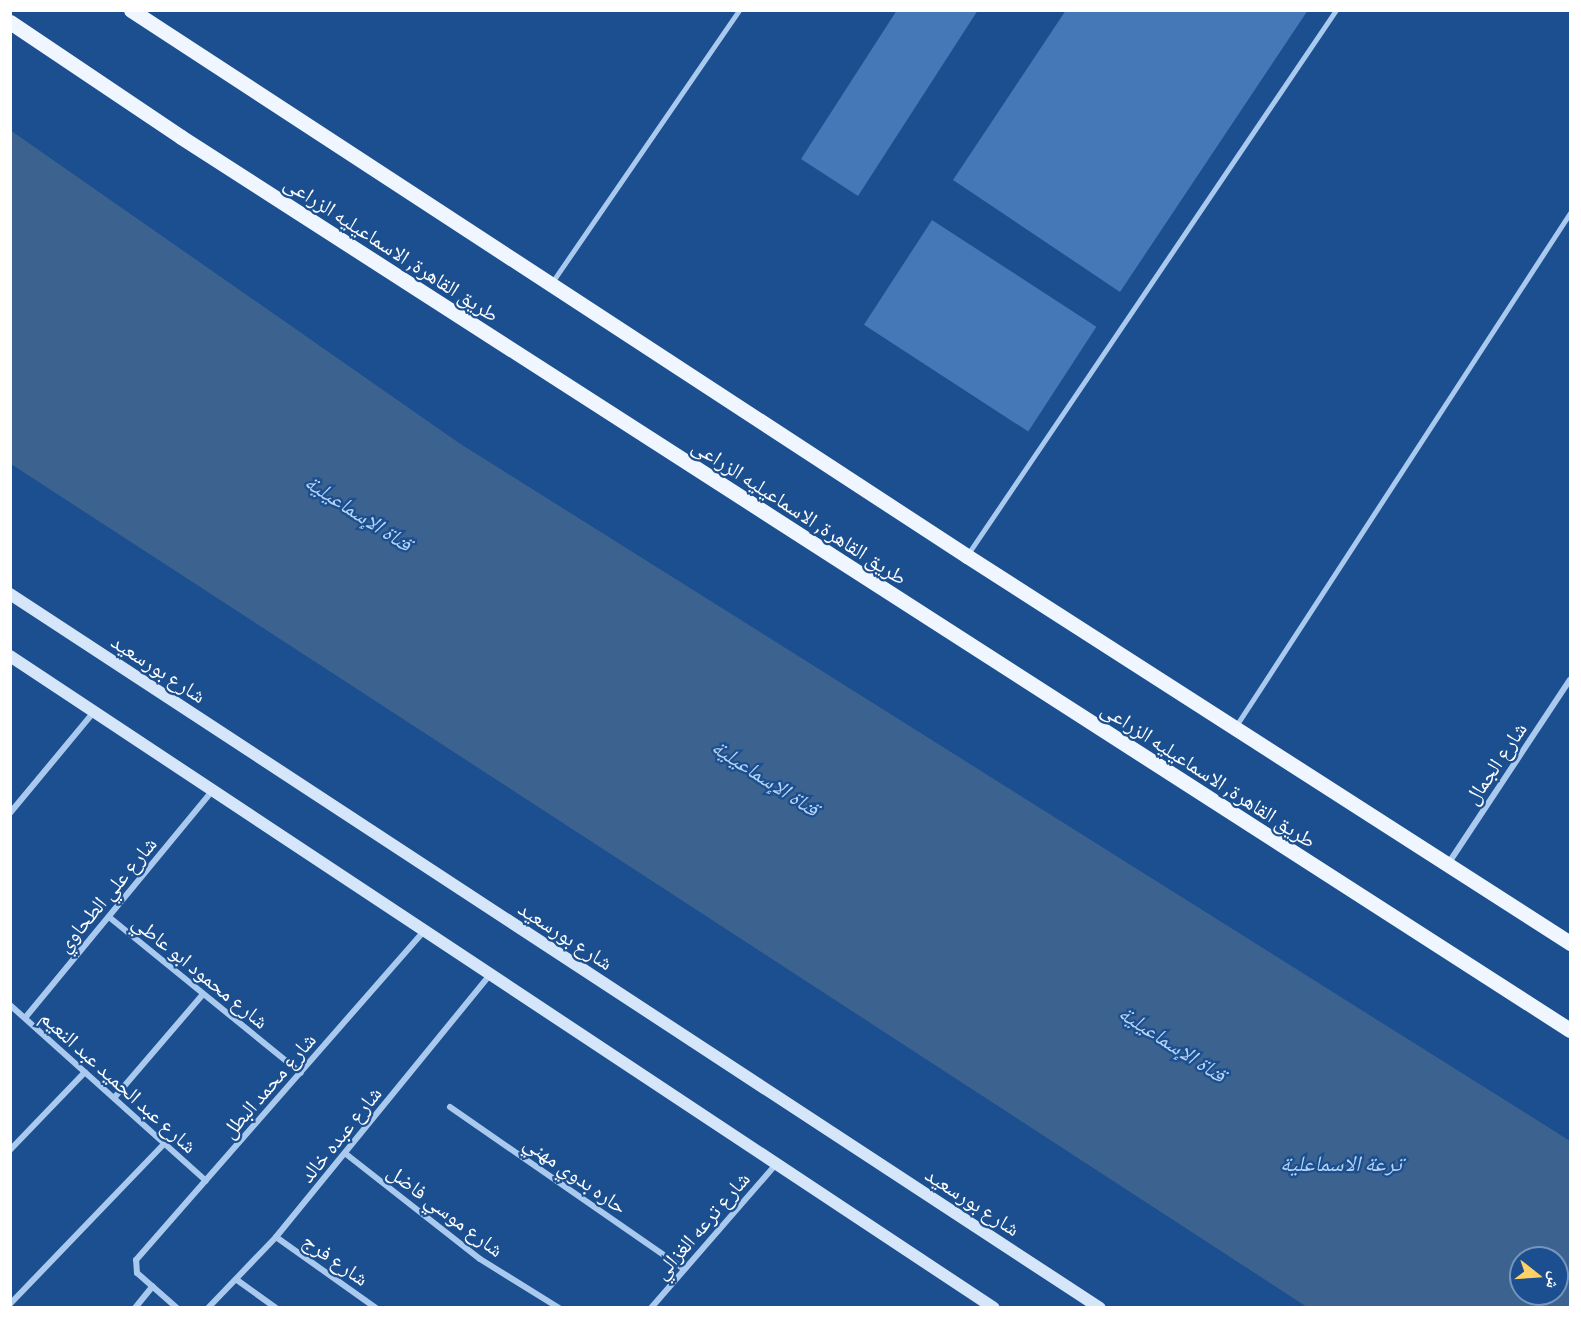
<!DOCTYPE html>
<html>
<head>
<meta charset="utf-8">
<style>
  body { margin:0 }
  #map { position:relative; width:1581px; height:1318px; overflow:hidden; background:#1b4f8f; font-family:Commissioner,"Noto Naskh Arabic",sans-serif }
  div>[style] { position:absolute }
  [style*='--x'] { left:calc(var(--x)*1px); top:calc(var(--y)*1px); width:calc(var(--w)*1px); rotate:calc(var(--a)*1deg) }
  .water>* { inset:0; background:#3c6290 }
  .building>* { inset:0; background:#4478b7; transform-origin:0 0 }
  .service>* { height:4.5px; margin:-2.25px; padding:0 2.25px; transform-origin:2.25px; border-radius:2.25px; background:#a9c9ee }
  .minor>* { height:6px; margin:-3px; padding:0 3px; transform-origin:3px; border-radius:3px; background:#a9c9ee }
  .secondary>* { height:12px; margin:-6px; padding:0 6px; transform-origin:6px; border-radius:6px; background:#d6e6fa }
  .primary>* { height:15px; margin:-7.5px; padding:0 7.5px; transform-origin:7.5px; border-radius:7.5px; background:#f0f6ff }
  span { translate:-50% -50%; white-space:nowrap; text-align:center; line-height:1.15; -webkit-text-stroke:4.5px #1b4f8f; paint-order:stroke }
  .street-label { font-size:21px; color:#fff }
  .water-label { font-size:22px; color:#b5d3f5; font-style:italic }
  .frame { position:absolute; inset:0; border:12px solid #fff; pointer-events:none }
  .north { position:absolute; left:1509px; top:1246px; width:60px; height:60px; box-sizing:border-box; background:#1b4f8f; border:2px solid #7695bc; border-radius:50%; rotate:107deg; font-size:16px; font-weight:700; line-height:24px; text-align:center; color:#fff }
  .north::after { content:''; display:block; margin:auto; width:21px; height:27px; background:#ffd166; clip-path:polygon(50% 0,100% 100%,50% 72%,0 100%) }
</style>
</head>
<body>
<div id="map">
  <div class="water">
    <i style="clip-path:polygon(evenodd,10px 130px,459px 443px,1570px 1141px,1570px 1307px,1307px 1307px,11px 464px,10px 130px,1521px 1258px,1557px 1258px,1557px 1294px,1521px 1294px,1521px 1258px)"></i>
  </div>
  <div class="building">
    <i style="clip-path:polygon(897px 10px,978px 10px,858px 196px,801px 159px)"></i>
    <i style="clip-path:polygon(1066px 10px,1308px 10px,1120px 292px,953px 180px)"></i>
    <i style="left:932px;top:220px;width:196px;height:125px;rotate:33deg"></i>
  </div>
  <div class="service">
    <i style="--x:553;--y:281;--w:329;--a:-55.5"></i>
    <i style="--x:968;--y:554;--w:657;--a:-55.92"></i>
    <i style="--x:1236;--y:726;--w:612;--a:-56.93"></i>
  </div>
  <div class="minor">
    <i style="--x:10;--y:813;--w:131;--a:-50.3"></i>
    <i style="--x:1448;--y:864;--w:221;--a:-56.5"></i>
    <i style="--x:109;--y:917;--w:247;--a:39.1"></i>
    <i style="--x:10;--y:1005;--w:263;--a:41.9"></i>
    <i style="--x:25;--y:1018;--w:296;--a:-50.5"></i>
    <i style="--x:114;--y:1098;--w:137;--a:-49.4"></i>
    <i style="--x:450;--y:1107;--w:285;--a:34.7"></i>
    <i style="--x:10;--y:1150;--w:108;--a:-46.1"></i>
    <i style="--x:346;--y:1154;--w:170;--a:38.1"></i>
    <i style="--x:480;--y:1259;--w:93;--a:31.8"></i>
    <i style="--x:276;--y:1237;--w:123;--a:35.4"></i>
    <i style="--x:237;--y:1280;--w:48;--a:35.7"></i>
    <i style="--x:10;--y:1304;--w:222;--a:-46.1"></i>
    <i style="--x:135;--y:1308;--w:28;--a:-51"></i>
    <i style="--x:177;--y:1308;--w:53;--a:-138.8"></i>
    <i style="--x:137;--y:1273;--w:13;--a:-94"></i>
    <i style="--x:136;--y:1260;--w:437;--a:-48.8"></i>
    <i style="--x:208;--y:1308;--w:98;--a:-46.2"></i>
    <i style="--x:276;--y:1237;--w:338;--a:-50.8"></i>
    <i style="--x:651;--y:1308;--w:191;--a:-49"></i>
  </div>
  <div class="secondary">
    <i style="--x:10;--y:594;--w:1303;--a:33.23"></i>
    <i style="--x:10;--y:656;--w:1180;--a:33.53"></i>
  </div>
  <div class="primary">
    <i style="--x:131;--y:10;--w:999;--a:33.15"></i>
    <i style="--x:967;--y:556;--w:717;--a:32.69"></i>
    <i style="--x:10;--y:22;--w:206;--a:33.9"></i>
    <i style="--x:181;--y:137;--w:1651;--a:32.74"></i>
  </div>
  <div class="street-label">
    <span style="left:392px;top:248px;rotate:33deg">طريق القاهرة, الاسماعيليه الزراعى</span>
    <span style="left:800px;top:511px;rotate:33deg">طريق القاهرة, الاسماعيليه الزراعى</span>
    <span style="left:159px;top:668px;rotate:33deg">شارع بورسعيد</span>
    <span style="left:1495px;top:763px;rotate:-56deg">شارع الجمال</span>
    <span style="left:1209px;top:774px;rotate:33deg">طريق القاهرة, الاسماعيليه الزراعى</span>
    <span style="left:106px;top:894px;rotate:-50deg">شارع علي الطحاوي</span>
    <span style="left:566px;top:935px;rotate:33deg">شارع بورسعيد</span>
    <span style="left:201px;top:971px;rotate:39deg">شارع محمود ابو عاطي</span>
    <span style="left:119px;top:1081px;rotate:42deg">شارع عبد الحميد عبد النعيم</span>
    <span style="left:268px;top:1085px;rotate:-49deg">شارع محمد البطل</span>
    <span style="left:340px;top:1134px;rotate:-51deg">شارع عبده خالد</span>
    <span style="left:576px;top:1174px;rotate:35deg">حاره بدوي مهني</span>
    <span style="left:973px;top:1201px;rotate:33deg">شارع بورسعيد</span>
    <span style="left:446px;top:1210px;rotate:37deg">شارع موسي فاضل</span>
    <span style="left:701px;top:1225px;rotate:-49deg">شارع ترعه الغزالي</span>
    <span style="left:336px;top:1259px;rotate:35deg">شارع فرج</span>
  </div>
  <div class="water-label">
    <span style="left:359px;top:512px;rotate:33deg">قناة الإسماعيلية</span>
    <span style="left:766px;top:777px;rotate:33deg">قناة الإسماعيلية</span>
    <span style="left:1173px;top:1043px;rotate:33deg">قناة الإسماعيلية</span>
    <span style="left:1341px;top:1163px">ترعة الاسماعلية</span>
  </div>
  <div class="frame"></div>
  <div class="north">ش</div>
</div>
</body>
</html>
